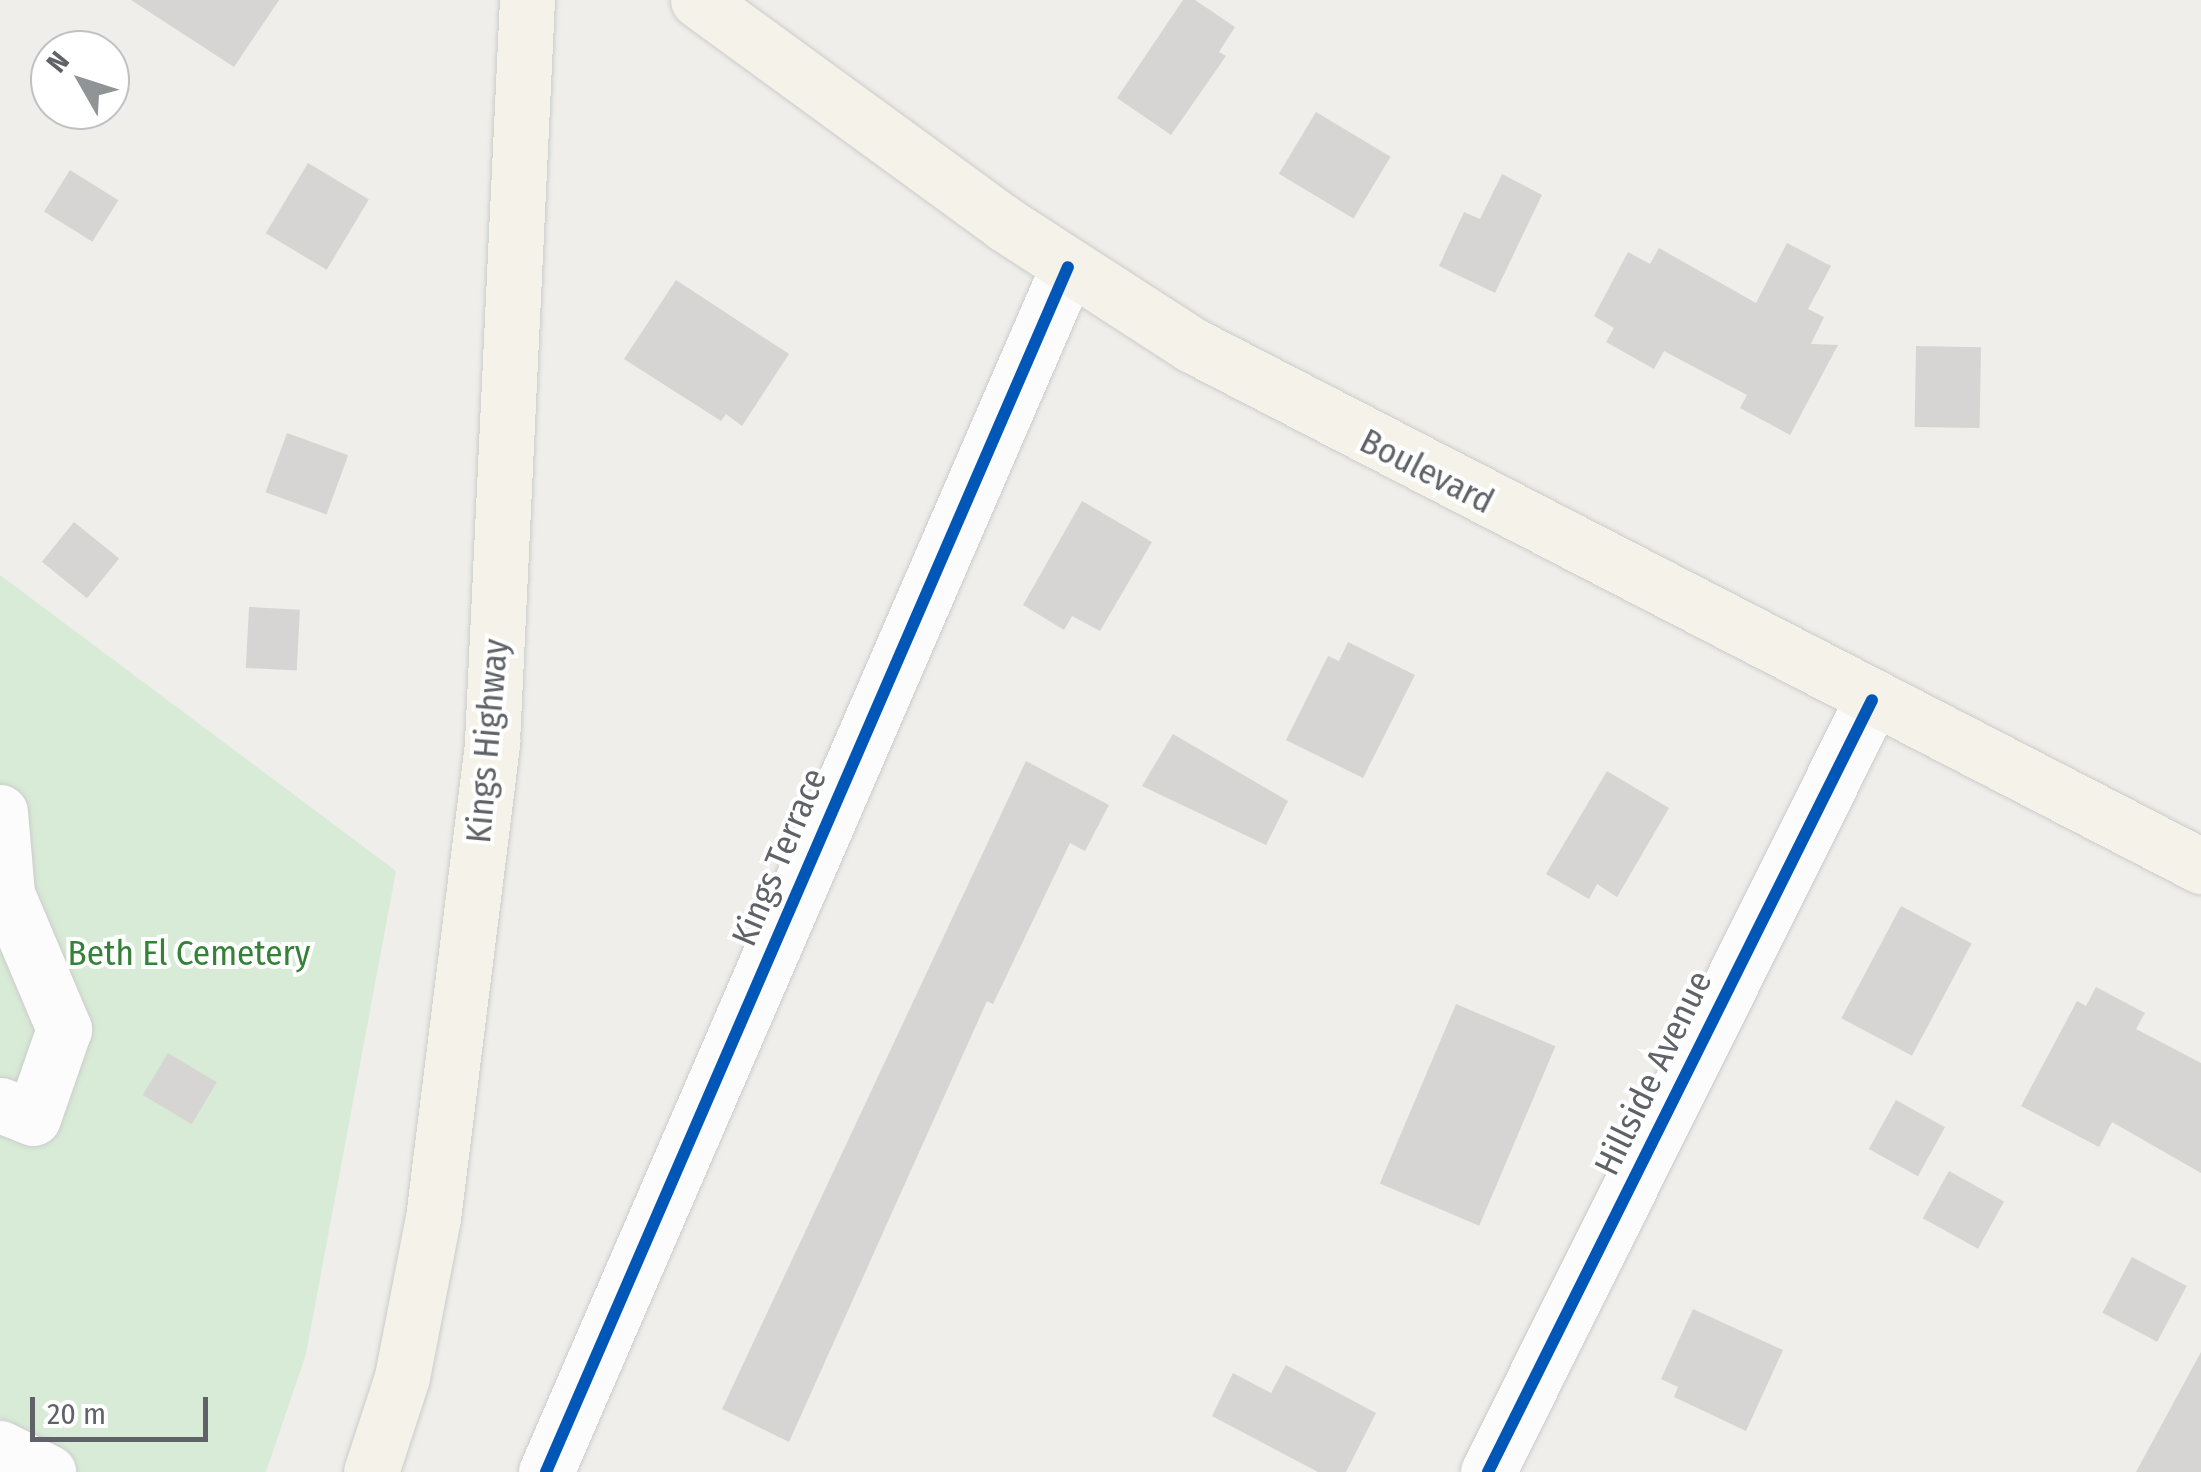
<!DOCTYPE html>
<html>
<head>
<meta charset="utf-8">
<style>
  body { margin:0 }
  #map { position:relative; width:2201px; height:1472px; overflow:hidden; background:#efeeea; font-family:"Fira Sans Condensed",sans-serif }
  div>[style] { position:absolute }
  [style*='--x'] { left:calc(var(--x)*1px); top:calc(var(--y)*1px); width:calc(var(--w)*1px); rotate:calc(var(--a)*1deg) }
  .green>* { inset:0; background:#d8ebd6 }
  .building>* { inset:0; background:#d6d5d3; transform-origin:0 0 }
  .roads { filter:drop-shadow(0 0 2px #cbcccc) drop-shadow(0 0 2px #cbcccc) }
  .minor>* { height:55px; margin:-27.5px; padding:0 27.5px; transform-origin:27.5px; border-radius:27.5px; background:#fdfcfc }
  .major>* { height:55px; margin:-27.5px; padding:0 27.5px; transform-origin:27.5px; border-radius:27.5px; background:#f4f2e9 }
  .cycleway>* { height:12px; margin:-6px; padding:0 6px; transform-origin:6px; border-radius:6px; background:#0057b8 }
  span { translate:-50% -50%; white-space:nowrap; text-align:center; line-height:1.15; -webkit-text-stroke:8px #fff; paint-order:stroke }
  .street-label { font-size:35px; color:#5f6368 }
  .park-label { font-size:35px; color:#348238 }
  .north { position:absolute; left:30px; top:30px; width:100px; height:100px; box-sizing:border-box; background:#fff; border:2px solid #bfc1c3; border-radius:50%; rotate:309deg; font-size:28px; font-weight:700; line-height:40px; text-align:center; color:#5f6368 }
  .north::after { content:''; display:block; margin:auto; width:35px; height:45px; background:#919496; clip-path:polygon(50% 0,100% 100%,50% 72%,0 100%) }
  .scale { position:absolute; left:30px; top:1397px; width:178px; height:45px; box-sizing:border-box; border:5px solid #5f6368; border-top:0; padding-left:12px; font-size:30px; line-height:35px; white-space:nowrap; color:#5f6368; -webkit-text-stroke:8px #fff; paint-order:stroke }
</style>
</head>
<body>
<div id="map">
  <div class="green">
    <i style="clip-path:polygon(0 575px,396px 871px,306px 1354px,266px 1472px,0 1472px)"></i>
  </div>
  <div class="building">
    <i style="clip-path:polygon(131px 0,279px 0,234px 67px)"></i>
    <i style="clip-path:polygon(1183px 0,1195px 0,1235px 27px,1219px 52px,1226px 56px,1171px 135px,1117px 98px)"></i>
    <i style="left:1316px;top:112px;width:87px;height:72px;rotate:31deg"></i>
    <i style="left:308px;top:163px;width:71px;height:82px;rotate:31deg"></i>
    <i style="left:70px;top:170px;width:57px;height:49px;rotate:32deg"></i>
    <i style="clip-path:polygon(1502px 174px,1542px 195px,1495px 293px,1439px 266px,1464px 212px,1480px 219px)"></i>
    <i style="clip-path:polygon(1787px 243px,1831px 266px,1808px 309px,1824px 317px,1811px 344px,1838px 345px,1790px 435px,1740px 408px,1747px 395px,1664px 351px,1654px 369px,1606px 342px,1614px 328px,1594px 316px,1628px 252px,1650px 264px,1659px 248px,1756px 303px)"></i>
    <i style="clip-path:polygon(676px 280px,789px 354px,742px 426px,726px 414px,721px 421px,624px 359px)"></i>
    <i style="left:1916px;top:346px;width:65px;height:81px;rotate:1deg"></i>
    <i style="left:287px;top:433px;width:65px;height:63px;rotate:20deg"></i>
    <i style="clip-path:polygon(1082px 501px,1152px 542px,1100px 631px,1072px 616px,1064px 630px,1023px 605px)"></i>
    <i style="left:74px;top:522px;width:58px;height:51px;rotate:39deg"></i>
    <i style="left:249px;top:607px;width:51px;height:61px;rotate:3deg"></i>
    <i style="clip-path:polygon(1348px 642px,1415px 675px,1363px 778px,1286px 740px,1328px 656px,1339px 661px)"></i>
    <i style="clip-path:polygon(1173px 734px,1288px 801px,1266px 845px,1142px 786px)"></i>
    <i style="clip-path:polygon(1026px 761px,1109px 805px,1085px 851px,1070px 843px,993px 1004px,987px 1001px,789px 1442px,722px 1409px)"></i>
    <i style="clip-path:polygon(1607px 771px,1669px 808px,1617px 897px,1597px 884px,1589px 899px,1546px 874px)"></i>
    <i style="left:1901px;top:906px;width:80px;height:127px;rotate:28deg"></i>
    <i style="clip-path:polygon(2096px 987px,2145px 1013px,2136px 1029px,2201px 1063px,2201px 1173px,2112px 1122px,2099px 1147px,2021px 1106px,2077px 1001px,2086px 1006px)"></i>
    <i style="left:1456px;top:1004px;width:108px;height:195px;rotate:23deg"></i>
    <i style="left:168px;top:1053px;width:57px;height:49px;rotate:31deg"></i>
    <i style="left:1896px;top:1100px;width:56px;height:56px;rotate:29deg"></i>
    <i style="left:1949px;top:1171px;width:63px;height:54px;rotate:29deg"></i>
    <i style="left:2132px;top:1257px;width:62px;height:63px;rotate:28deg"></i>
    <i style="clip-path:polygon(1693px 1309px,1783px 1350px,1746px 1431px,1674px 1397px,1678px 1387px,1661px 1379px)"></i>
    <i style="clip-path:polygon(2201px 1352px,2201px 1472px,2136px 1472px)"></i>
    <i style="clip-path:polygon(1286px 1365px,1376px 1413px,1346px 1472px,1318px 1472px,1212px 1416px,1233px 1373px,1271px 1393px)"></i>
  </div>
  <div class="roads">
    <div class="minor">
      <i style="--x:0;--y:812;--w:82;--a:85.1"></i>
      <i style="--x:7;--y:894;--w:147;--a:67.1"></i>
      <i style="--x:64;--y:1029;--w:94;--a:109.2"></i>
      <i style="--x:33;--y:1118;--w:35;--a:-158"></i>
      <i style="--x:0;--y:1448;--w:54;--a:26.6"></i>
      <i style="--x:546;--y:1472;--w:1313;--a:-66.58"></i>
      <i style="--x:1488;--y:1472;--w:862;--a:-63.55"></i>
    </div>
    <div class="major">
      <i style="--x:698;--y:0;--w:380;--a:36.1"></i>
      <i style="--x:1005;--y:224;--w:223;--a:32.9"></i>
      <i style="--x:1192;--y:345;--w:1136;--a:27.31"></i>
      <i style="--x:371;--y:1472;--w:100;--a:-71.9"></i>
      <i style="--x:402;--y:1377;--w:162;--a:-79"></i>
      <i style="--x:433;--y:1218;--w:480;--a:-82.9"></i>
      <i style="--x:492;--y:742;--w:743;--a:-87.3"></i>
    </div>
  </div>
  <div class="cycleway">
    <i style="--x:546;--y:1472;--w:1313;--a:-66.58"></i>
    <i style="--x:1488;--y:1472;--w:862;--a:-63.55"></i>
  </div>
  <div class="street-label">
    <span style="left:1427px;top:471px;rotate:27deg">Boulevard</span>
    <span style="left:487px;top:741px;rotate:-85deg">Kings Highway</span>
    <span style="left:779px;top:857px;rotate:-67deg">Kings Terrace</span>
    <span style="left:1653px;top:1073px;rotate:-64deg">Hillside Avenue</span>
  </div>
  <div class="park-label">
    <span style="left:189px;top:953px">Beth El Cemetery</span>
  </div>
  <div class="north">N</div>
  <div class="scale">20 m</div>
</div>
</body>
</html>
